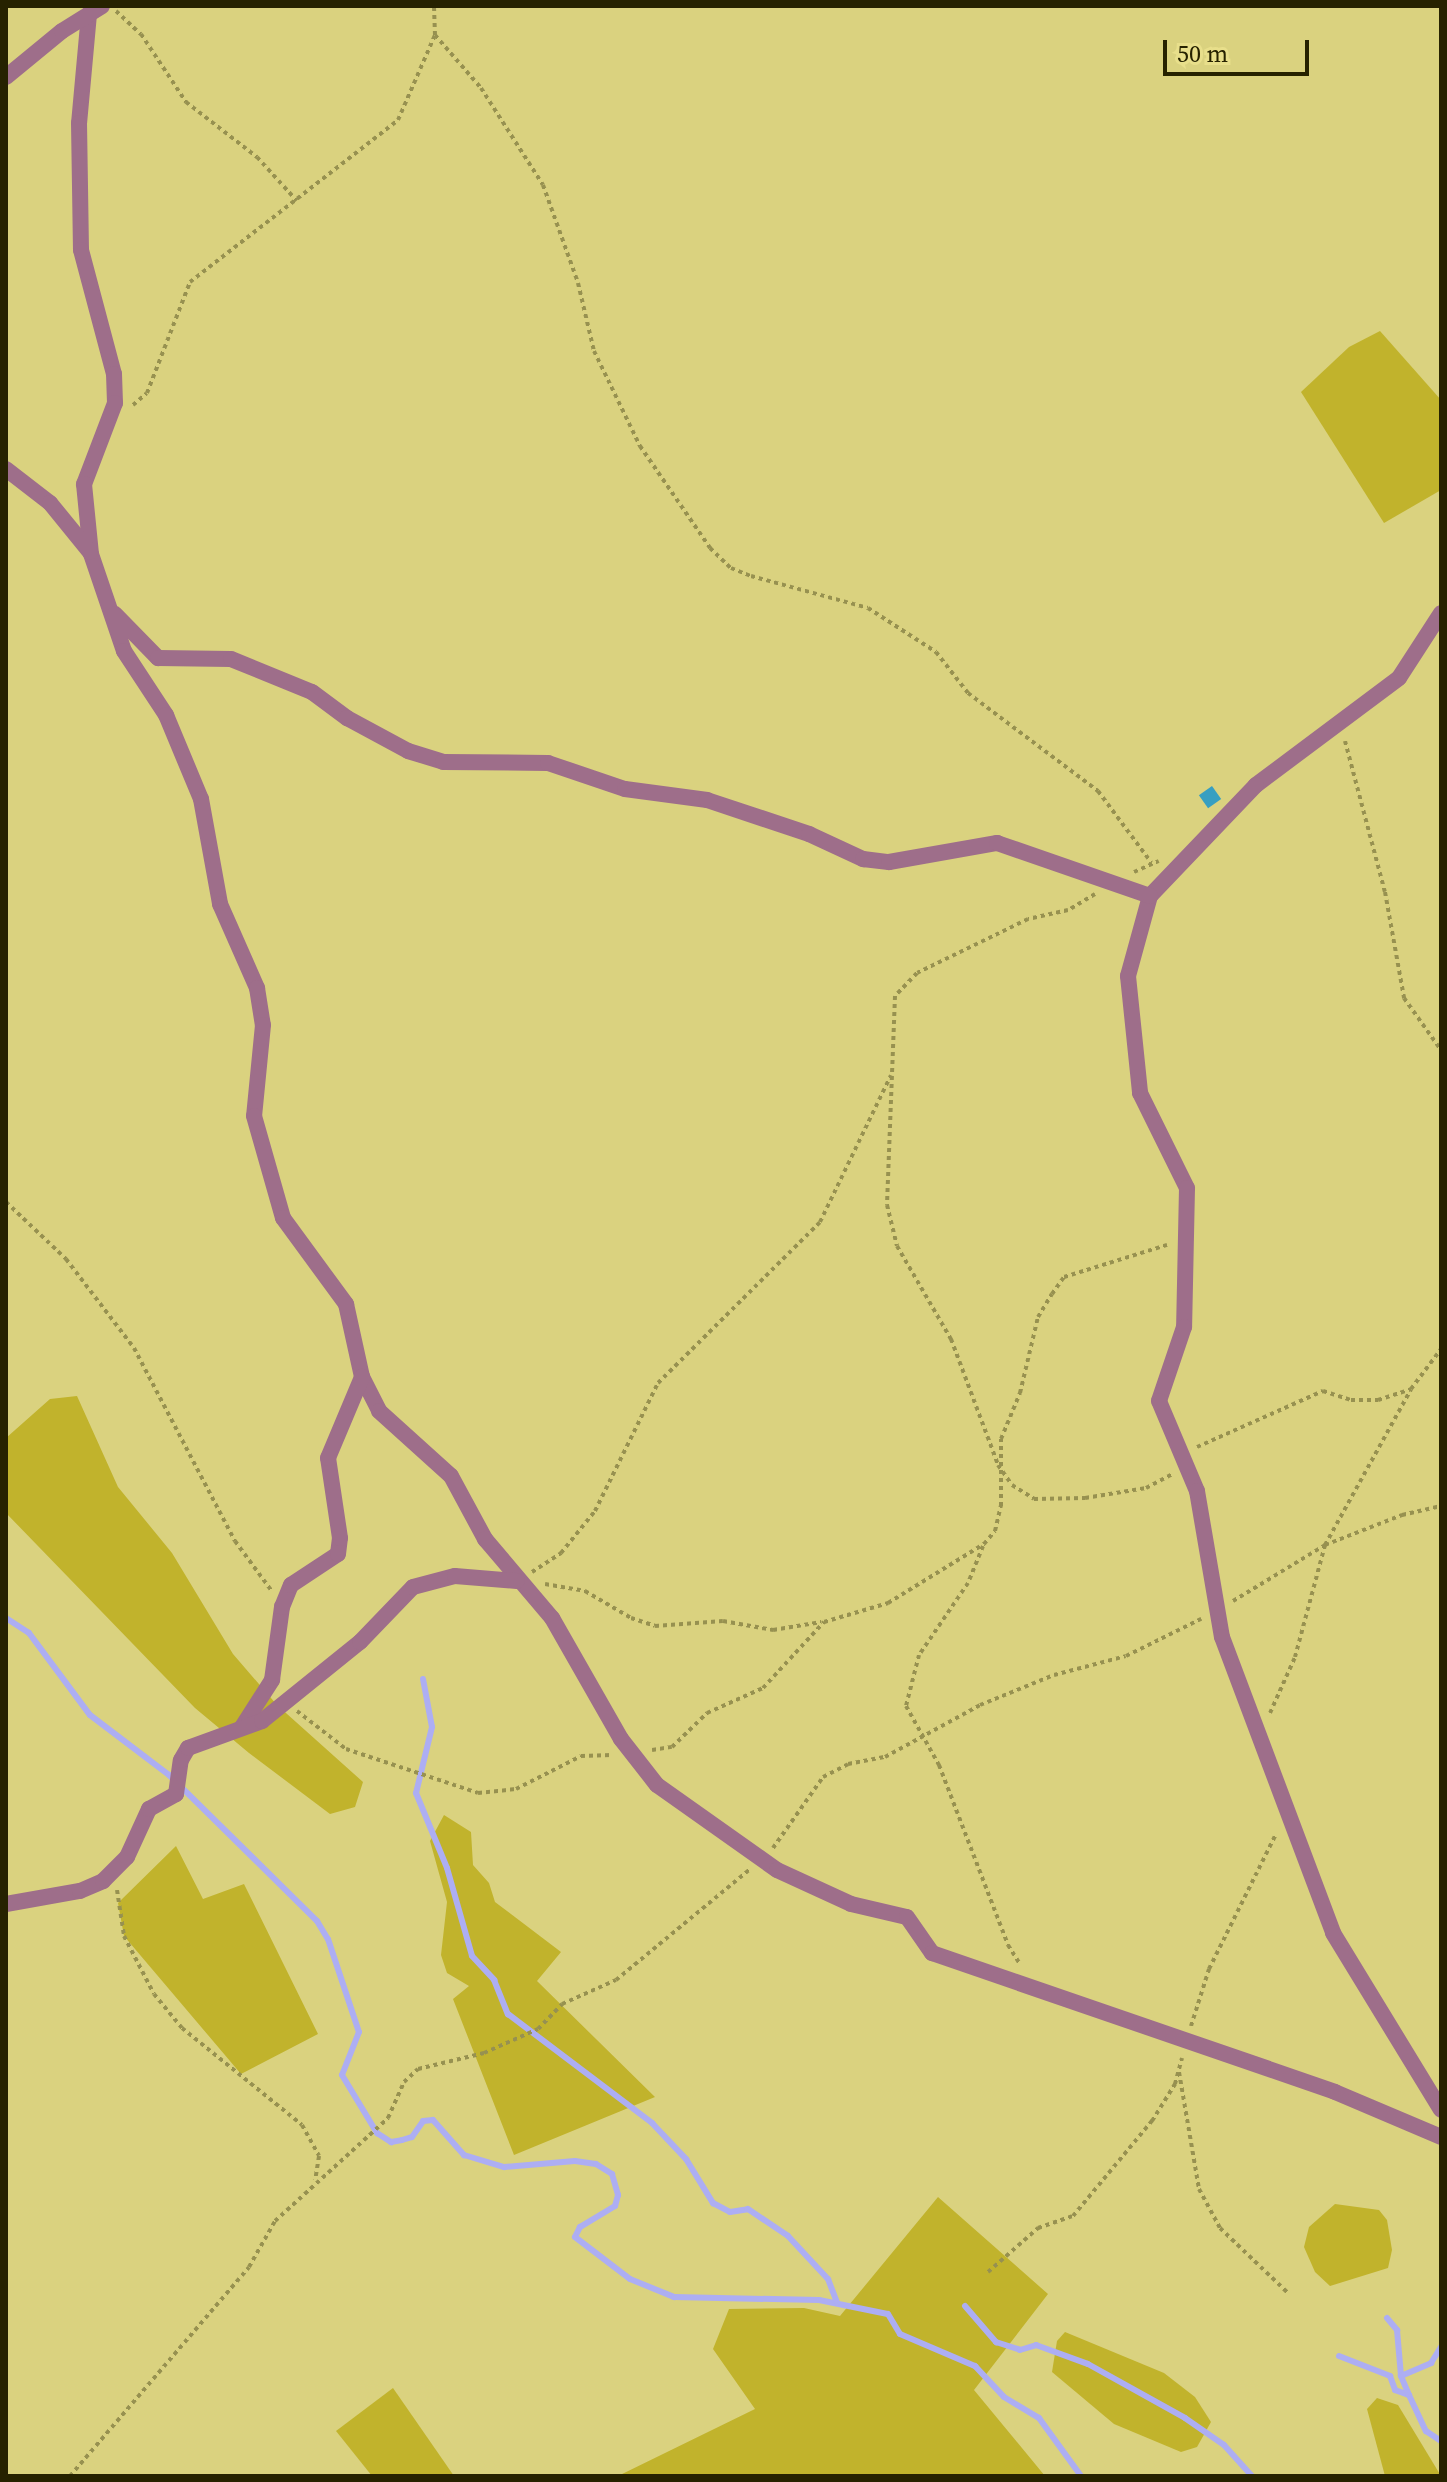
<!DOCTYPE html>
<html>
<head>
<meta charset="utf-8">
<style>
  body { margin:0 }
  #map { position:relative; width:1447px; height:2482px; overflow:hidden; background:#dad27f; font-family:"Source Serif 4",serif }
  div>[style] { position:absolute }
  [style*='--x'] { left:calc(var(--x)*1px); top:calc(var(--y)*1px); width:calc(var(--w)*1px); rotate:calc(var(--a)*1deg) }
  .green>* { inset:0; background:#c1b32c }
  .stream>* { height:6px; margin:-3px; padding:0 3px; transform-origin:3px; border-radius:3px; background:#adaef3 }
  .building>* { inset:0; background:#379fc1; transform-origin:0 0 }
  .path>* { height:4px; margin-top:-2px; transform-origin:0; background:repeating-linear-gradient(90deg,#979150 0 4px,transparent 0 8px) }
  .street>* { height:16px; margin:-8px; padding:0 8px; transform-origin:8px; border-radius:8px; background:#9e6e8a }
  span { translate:-50% -50%; white-space:nowrap; text-align:center; line-height:1.15; -webkit-text-stroke:7px #e8df8b; paint-order:stroke }
  .frame { position:absolute; inset:0; border:8px solid #262200; pointer-events:none }
  .scale { position:absolute; left:1163px; top:40px; width:146px; height:36px; box-sizing:border-box; border:4px solid #262200; border-top:0; padding-left:10px; font-size:24px; line-height:28px; white-space:nowrap; color:#262200; -webkit-text-stroke:6px #e8df8b; paint-order:stroke }
</style>
</head>
<body>
<div id="map">
  <div class="green">
    <i style="clip-path:polygon(1380px 331px,1441px 400px,1441px 490px,1384px 523px,1301px 392px,1349px 347px)"></i>
    <i style="clip-path:polygon(77px 1396px,118px 1487px,172px 1553px,233px 1654px,277px 1705px,363px 1782px,355px 1807px,330px 1814px,249px 1753px,195px 1708px,6px 1513px,6px 1438px,50px 1399px)"></i>
    <i style="clip-path:polygon(444px 1815px,471px 1832px,473px 1865px,489px 1883px,495px 1902px,561px 1952px,537px 1981px,655px 2097px,514px 2155px,453px 1999px,469px 1986px,447px 1973px,441px 1955px,447px 1902px,430px 1841px)"></i>
    <i style="clip-path:polygon(176px 1846px,203px 1899px,244px 1884px,318px 2034px,241px 2074px,124px 1936px,118px 1903px)"></i>
    <i style="clip-path:polygon(938px 2197px,1048px 2294px,974px 2390px,1045px 2476px,618px 2476px,755px 2409px,713px 2349px,729px 2309px,804px 2308px,840px 2316px)"></i>
    <i style="clip-path:polygon(1335px 2204px,1379px 2210px,1387px 2220px,1392px 2250px,1388px 2268px,1330px 2286px,1315px 2272px,1304px 2247px,1309px 2227px)"></i>
    <i style="clip-path:polygon(1065px 2332px,1164px 2373px,1195px 2397px,1211px 2422px,1197px 2447px,1181px 2452px,1114px 2424px,1052px 2372px,1057px 2341px)"></i>
    <i style="clip-path:polygon(393px 2388px,454px 2476px,372px 2476px,336px 2431px)"></i>
    <i style="clip-path:polygon(1377px 2398px,1398px 2405px,1441px 2476px,1385px 2476px,1367px 2409px)"></i>
  </div>
  <div class="stream">
    <i style="--x:6;--y:1618;--w:27;--a:33"></i>
    <i style="--x:29;--y:1633;--w:102;--a:53.4"></i>
    <i style="--x:90;--y:1715;--w:99;--a:37.2"></i>
    <i style="--x:169;--y:1775;--w:208;--a:44.6"></i>
    <i style="--x:317;--y:1921;--w:21;--a:59"></i>
    <i style="--x:328;--y:1939;--w:98;--a:71.6"></i>
    <i style="--x:359;--y:2032;--w:46;--a:111.6"></i>
    <i style="--x:342;--y:2075;--w:68;--a:58.9"></i>
    <i style="--x:377;--y:2133;--w:17;--a:33"></i>
    <i style="--x:391;--y:2142;--w:11;--a:-10"></i>
    <i style="--x:402;--y:2140;--w:10;--a:-17"></i>
    <i style="--x:412;--y:2137;--w:19;--a:-55"></i>
    <i style="--x:423;--y:2121;--w:10;--a:-6"></i>
    <i style="--x:433;--y:2120;--w:47;--a:48.5"></i>
    <i style="--x:464;--y:2155;--w:42;--a:16.7"></i>
    <i style="--x:504;--y:2167;--w:71;--a:-4.8"></i>
    <i style="--x:575;--y:2161;--w:21;--a:8"></i>
    <i style="--x:596;--y:2164;--w:19;--a:32"></i>
    <i style="--x:612;--y:2174;--w:22;--a:74"></i>
    <i style="--x:618;--y:2195;--w:11;--a:105"></i>
    <i style="--x:615;--y:2206;--w:41;--a:149"></i>
    <i style="--x:580;--y:2227;--w:11;--a:117"></i>
    <i style="--x:575;--y:2237;--w:69;--a:37.4"></i>
    <i style="--x:630;--y:2279;--w:48;--a:22.2"></i>
    <i style="--x:674;--y:2297;--w:145;--a:1.2"></i>
    <i style="--x:819;--y:2300;--w:70;--a:11.5"></i>
    <i style="--x:888;--y:2314;--w:23;--a:59"></i>
    <i style="--x:900;--y:2334;--w:82;--a:23.1"></i>
    <i style="--x:975;--y:2366;--w:42;--a:46.9"></i>
    <i style="--x:1004;--y:2397;--w:41;--a:31"></i>
    <i style="--x:1039;--y:2418;--w:72;--a:54.1"></i>
    <i style="--x:423;--y:1679;--w:49;--a:79.4"></i>
    <i style="--x:432;--y:1727;--w:68;--a:103.6"></i>
    <i style="--x:416;--y:1793;--w:81;--a:67.5"></i>
    <i style="--x:447;--y:1868;--w:91;--a:74.1"></i>
    <i style="--x:472;--y:1956;--w:33;--a:47"></i>
    <i style="--x:494;--y:1980;--w:37;--a:68"></i>
    <i style="--x:508;--y:2014;--w:181;--a:37.1"></i>
    <i style="--x:652;--y:2123;--w:50;--a:46.6"></i>
    <i style="--x:686;--y:2159;--w:52;--a:58.5"></i>
    <i style="--x:713;--y:2203;--w:19;--a:28"></i>
    <i style="--x:730;--y:2212;--w:18;--a:-9"></i>
    <i style="--x:748;--y:2209;--w:48;--a:34"></i>
    <i style="--x:788;--y:2236;--w:59;--a:47.1"></i>
    <i style="--x:828;--y:2279;--w:25;--a:69"></i>
    <i style="--x:965;--y:2306;--w:48;--a:49.3"></i>
    <i style="--x:996;--y:2342;--w:25;--a:18"></i>
    <i style="--x:1020;--y:2350;--w:17;--a:-17"></i>
    <i style="--x:1036;--y:2345;--w:55;--a:20.1"></i>
    <i style="--x:1088;--y:2364;--w:111;--a:29.1"></i>
    <i style="--x:1185;--y:2418;--w:47;--a:34.7"></i>
    <i style="--x:1224;--y:2445;--w:42;--a:47.9"></i>
    <i style="--x:1387;--y:2318;--w:16;--a:50"></i>
    <i style="--x:1397;--y:2330;--w:46;--a:85"></i>
    <i style="--x:1339;--y:2356;--w:55;--a:21.4"></i>
    <i style="--x:1390;--y:2376;--w:15;--a:70"></i>
    <i style="--x:1395;--y:2390;--w:15;--a:20"></i>
    <i style="--x:1409;--y:2395;--w:40;--a:65"></i>
    <i style="--x:1426;--y:2431;--w:18;--a:34"></i>
    <i style="--x:1409;--y:2395;--w:21;--a:-113"></i>
    <i style="--x:1401;--y:2376;--w:33;--a:-23"></i>
    <i style="--x:1431;--y:2363;--w:19;--a:-58"></i>
  </div>
  <div class="building">
    <i style="left:1212px;top:786px;width:16px;height:16px;rotate:55deg"></i>
  </div>
  <div class="path">
    <i style="--x:116;--y:11;--w:34;--a:43"></i>
    <i style="--x:141;--y:34;--w:82;--a:56.5"></i>
    <i style="--x:186;--y:102;--w:90;--a:37.8"></i>
    <i style="--x:257;--y:157;--w:59;--a:47.7"></i>
    <i style="--x:435;--y:35;--w:70;--a:49"></i>
    <i style="--x:481;--y:88;--w:115;--a:57.4"></i>
    <i style="--x:543;--y:185;--w:104;--a:70.3"></i>
    <i style="--x:578;--y:283;--w:70;--a:76.8"></i>
    <i style="--x:594;--y:351;--w:106;--a:64.2"></i>
    <i style="--x:640;--y:446;--w:124;--a:55.5"></i>
    <i style="--x:710;--y:548;--w:29;--a:44"></i>
    <i style="--x:731;--y:568;--w:22;--a:22"></i>
    <i style="--x:751;--y:576;--w:121;--a:15.3"></i>
    <i style="--x:868;--y:608;--w:81;--a:32.9"></i>
    <i style="--x:936;--y:652;--w:52;--a:52"></i>
    <i style="--x:968;--y:693;--w:163;--a:37"></i>
    <i style="--x:1098;--y:791;--w:89;--a:53.3"></i>
    <i style="--x:133;--y:405;--w:18;--a:-41"></i>
    <i style="--x:147;--y:393;--w:119;--a:-68.8"></i>
    <i style="--x:190;--y:282;--w:264;--a:-37.9"></i>
    <i style="--x:398;--y:120;--w:93;--a:-66.5"></i>
    <i style="--x:435;--y:35;--w:29;--a:-92"></i>
    <i style="--x:1345;--y:741;--w:156;--a:75.2"></i>
    <i style="--x:1385;--y:892;--w:108;--a:79.8"></i>
    <i style="--x:1404;--y:998;--w:64;--a:54.6"></i>
    <i style="--x:1134;--y:872;--w:27;--a:-24"></i>
    <i style="--x:1095;--y:894;--w:31;--a:149"></i>
    <i style="--x:1068;--y:910;--w:41;--a:167.3"></i>
    <i style="--x:1028;--y:919;--w:123;--a:154.1"></i>
    <i style="--x:917;--y:973;--w:32;--a:134"></i>
    <i style="--x:895;--y:996;--w:209;--a:92.2"></i>
    <i style="--x:887;--y:1205;--w:42;--a:76.3"></i>
    <i style="--x:897;--y:1246;--w:108;--a:59.9"></i>
    <i style="--x:951;--y:1339;--w:134;--a:69.5"></i>
    <i style="--x:998;--y:1465;--w:24;--a:55"></i>
    <i style="--x:1012;--y:1485;--w:26;--a:32"></i>
    <i style="--x:1034;--y:1499;--w:51;--a:-1.1"></i>
    <i style="--x:1085;--y:1498;--w:62;--a:-9.3"></i>
    <i style="--x:1146;--y:1488;--w:30;--a:-28"></i>
    <i style="--x:6;--y:1202;--w:83;--a:43.5"></i>
    <i style="--x:66;--y:1259;--w:112;--a:52.6"></i>
    <i style="--x:134;--y:1348;--w:218;--a:62.4"></i>
    <i style="--x:235;--y:1541;--w:61;--a:53.7"></i>
    <i style="--x:1197;--y:1447;--w:138;--a:-24"></i>
    <i style="--x:1323;--y:1391;--w:29;--a:18"></i>
    <i style="--x:1351;--y:1400;--w:27;--a:0"></i>
    <i style="--x:1378;--y:1400;--w:35;--a:-18"></i>
    <i style="--x:983;--y:1546;--w:40;--a:112"></i>
    <i style="--x:968;--y:1583;--w:87;--a:124.2"></i>
    <i style="--x:919;--y:1655;--w:53;--a:104.3"></i>
    <i style="--x:906;--y:1706;--w:68;--a:60.8"></i>
    <i style="--x:939;--y:1765;--w:193;--a:69"></i>
    <i style="--x:1008;--y:1945;--w:22;--a:58"></i>
    <i style="--x:532;--y:1572;--w:35;--a:-33"></i>
    <i style="--x:561;--y:1553;--w:54;--a:-51"></i>
    <i style="--x:595;--y:1511;--w:143;--a:-63.8"></i>
    <i style="--x:658;--y:1383;--w:228;--a:-44.8"></i>
    <i style="--x:820;--y:1222;--w:163;--a:-64.2"></i>
    <i style="--x:545;--y:1584;--w:41;--a:9.9"></i>
    <i style="--x:585;--y:1591;--w:53;--a:30.4"></i>
    <i style="--x:631;--y:1618;--w:25;--a:18"></i>
    <i style="--x:655;--y:1626;--w:68;--a:-4.2"></i>
    <i style="--x:723;--y:1621;--w:51;--a:10.2"></i>
    <i style="--x:773;--y:1630;--w:49;--a:-9.5"></i>
    <i style="--x:1233;--y:1601;--w:108;--a:-31.3"></i>
    <i style="--x:1325;--y:1545;--w:83;--a:-21.3"></i>
    <i style="--x:1402;--y:1515;--w:40;--a:-13"></i>
    <i style="--x:297;--y:1711;--w:62;--a:37.8"></i>
    <i style="--x:346;--y:1749;--w:139;--a:18.4"></i>
    <i style="--x:478;--y:1793;--w:38;--a:-6"></i>
    <i style="--x:516;--y:1789;--w:73;--a:-26.9"></i>
    <i style="--x:581;--y:1756;--w:31;--a:-2"></i>
    <i style="--x:1270;--y:1713;--w:61;--a:-65.9"></i>
    <i style="--x:1295;--y:1657;--w:116;--a:-75"></i>
    <i style="--x:1325;--y:1545;--w:178;--a:-61.1"></i>
    <i style="--x:1411;--y:1389;--w:50;--a:-53.1"></i>
    <i style="--x:652;--y:1750;--w:20;--a:-9"></i>
    <i style="--x:672;--y:1747;--w:49;--a:-44.2"></i>
    <i style="--x:707;--y:1713;--w:61;--a:-24.1"></i>
    <i style="--x:763;--y:1688;--w:90;--a:-47.3"></i>
    <i style="--x:824;--y:1622;--w:67;--a:-16.5"></i>
    <i style="--x:888;--y:1603;--w:113;--a:-31.6"></i>
    <i style="--x:984;--y:1544;--w:17;--a:-50"></i>
    <i style="--x:995;--y:1531;--w:26;--a:-77"></i>
    <i style="--x:1001;--y:1506;--w:67;--a:-90"></i>
    <i style="--x:1001;--y:1439;--w:50;--a:-67.6"></i>
    <i style="--x:1020;--y:1393;--w:78;--a:-76.7"></i>
    <i style="--x:1038;--y:1317;--w:27;--a:-59"></i>
    <i style="--x:1052;--y:1294;--w:21;--a:-55"></i>
    <i style="--x:1064;--y:1277;--w:108;--a:-17.3"></i>
    <i style="--x:773;--y:1848;--w:87;--a:-54.8"></i>
    <i style="--x:823;--y:1777;--w:28;--a:-27"></i>
    <i style="--x:848;--y:1764;--w:38;--a:-11"></i>
    <i style="--x:885;--y:1757;--w:108;--a:-28.7"></i>
    <i style="--x:980;--y:1705;--w:80;--a:-22.1"></i>
    <i style="--x:1054;--y:1675;--w:74;--a:-14.8"></i>
    <i style="--x:1126;--y:1656;--w:84;--a:-26.3"></i>
    <i style="--x:117;--y:1890;--w:47;--a:81.3"></i>
    <i style="--x:124;--y:1936;--w:65;--a:62.7"></i>
    <i style="--x:154;--y:1994;--w:44;--a:50.5"></i>
    <i style="--x:182;--y:2028;--w:154;--a:38.9"></i>
    <i style="--x:302;--y:2125;--w:35;--a:61"></i>
    <i style="--x:319;--y:2156;--w:24;--a:99"></i>
    <i style="--x:1191;--y:2026;--w:60;--a:-72.5"></i>
    <i style="--x:1209;--y:1969;--w:151;--a:-63.6"></i>
    <i style="--x:1179;--y:2072;--w:119;--a:80.3"></i>
    <i style="--x:1199;--y:2189;--w:44;--a:61.7"></i>
    <i style="--x:1220;--y:2228;--w:94;--a:43.7"></i>
    <i style="--x:988;--y:2272;--w:67;--a:-41.3"></i>
    <i style="--x:1038;--y:2228;--w:37;--a:-19"></i>
    <i style="--x:1073;--y:2216;--w:124;--a:-50.3"></i>
    <i style="--x:1152;--y:2121;--w:44;--a:-58.1"></i>
    <i style="--x:1175;--y:2084;--w:27;--a:-75"></i>
    <i style="--x:70;--y:2476;--w:275;--a:-49.4"></i>
    <i style="--x:249;--y:2267;--w:53;--a:-60.5"></i>
    <i style="--x:275;--y:2221;--w:153;--a:-42.3"></i>
    <i style="--x:388;--y:2118;--w:39;--a:-66"></i>
    <i style="--x:404;--y:2082;--w:19;--a:-43"></i>
    <i style="--x:418;--y:2069;--w:68;--a:-13.6"></i>
    <i style="--x:484;--y:2053;--w:59;--a:-24"></i>
    <i style="--x:538;--y:2029;--w:35;--a:-46"></i>
    <i style="--x:562;--y:2004;--w:59;--a:-24"></i>
    <i style="--x:616;--y:1980;--w:173;--a:-39.6"></i>
  </div>
  <div class="street">
    <i style="--x:89;--y:14;--w:109;--a:95.2"></i>
    <i style="--x:79;--y:123;--w:127;--a:89.1"></i>
    <i style="--x:81;--y:250;--w:128;--a:75.1"></i>
    <i style="--x:114;--y:374;--w:29;--a:88"></i>
    <i style="--x:115;--y:403;--w:87;--a:110.9"></i>
    <i style="--x:84;--y:484;--w:70;--a:84.3"></i>
    <i style="--x:91;--y:554;--w:102;--a:71.2"></i>
    <i style="--x:124;--y:651;--w:77;--a:56.7"></i>
    <i style="--x:166;--y:715;--w:91;--a:67.4"></i>
    <i style="--x:201;--y:799;--w:107;--a:79.7"></i>
    <i style="--x:220;--y:904;--w:92;--a:66.2"></i>
    <i style="--x:257;--y:988;--w:37;--a:81"></i>
    <i style="--x:263;--y:1025;--w:91;--a:95.6"></i>
    <i style="--x:254;--y:1116;--w:106;--a:74.1"></i>
    <i style="--x:283;--y:1218;--w:107;--a:53.8"></i>
    <i style="--x:346;--y:1304;--w:75;--a:77.6"></i>
    <i style="--x:362;--y:1377;--w:38;--a:63"></i>
    <i style="--x:379;--y:1411;--w:97;--a:42.1"></i>
    <i style="--x:451;--y:1476;--w:72;--a:61.6"></i>
    <i style="--x:485;--y:1539;--w:104;--a:49.7"></i>
    <i style="--x:552;--y:1618;--w:139;--a:60.3"></i>
    <i style="--x:621;--y:1739;--w:58;--a:52"></i>
    <i style="--x:657;--y:1785;--w:147;--a:35.3"></i>
    <i style="--x:777;--y:1870;--w:81;--a:24.7"></i>
    <i style="--x:851;--y:1904;--w:57;--a:13.1"></i>
    <i style="--x:907;--y:1917;--w:44;--a:55.2"></i>
    <i style="--x:932;--y:1953;--w:426;--a:19"></i>
    <i style="--x:1335;--y:2092;--w:115;--a:23"></i>
    <i style="--x:6;--y:77;--w:72;--a:-39.4"></i>
    <i style="--x:62;--y:31;--w:47;--a:-32"></i>
    <i style="--x:6;--y:469;--w:56;--a:37.7"></i>
    <i style="--x:50;--y:503;--w:63;--a:50.8"></i>
    <i style="--x:1441;--y:613;--w:77;--a:122.9"></i>
    <i style="--x:1399;--y:678;--w:179;--a:143.2"></i>
    <i style="--x:1256;--y:785;--w:153;--a:133.7"></i>
    <i style="--x:1150;--y:896;--w:83;--a:105.4"></i>
    <i style="--x:1128;--y:976;--w:118;--a:84.1"></i>
    <i style="--x:1140;--y:1093;--w:106;--a:63.7"></i>
    <i style="--x:1187;--y:1188;--w:139;--a:91.2"></i>
    <i style="--x:1184;--y:1327;--w:78;--a:108.7"></i>
    <i style="--x:1159;--y:1401;--w:98;--a:67.1"></i>
    <i style="--x:1197;--y:1491;--w:148;--a:80.3"></i>
    <i style="--x:1222;--y:1637;--w:316;--a:69.4"></i>
    <i style="--x:1333;--y:1933;--w:207;--a:58.6"></i>
    <i style="--x:115;--y:614;--w:62;--a:45.7"></i>
    <i style="--x:158;--y:658;--w:73;--a:0.8"></i>
    <i style="--x:231;--y:659;--w:87;--a:22.2"></i>
    <i style="--x:312;--y:692;--w:44;--a:36.6"></i>
    <i style="--x:347;--y:718;--w:69;--a:28.4"></i>
    <i style="--x:408;--y:751;--w:37;--a:17"></i>
    <i style="--x:443;--y:762;--w:105;--a:0.5"></i>
    <i style="--x:548;--y:763;--w:81;--a:18.7"></i>
    <i style="--x:625;--y:789;--w:83;--a:7.6"></i>
    <i style="--x:707;--y:800;--w:108;--a:18.4"></i>
    <i style="--x:809;--y:834;--w:60;--a:24.8"></i>
    <i style="--x:863;--y:859;--w:26;--a:7"></i>
    <i style="--x:889;--y:862;--w:110;--a:-10"></i>
    <i style="--x:997;--y:843;--w:162;--a:19.1"></i>
    <i style="--x:242;--y:1727;--w:56;--a:-57.4"></i>
    <i style="--x:272;--y:1680;--w:74;--a:-82.2"></i>
    <i style="--x:282;--y:1607;--w:24;--a:-68"></i>
    <i style="--x:291;--y:1585;--w:56;--a:-33.4"></i>
    <i style="--x:338;--y:1554;--w:16;--a:-83"></i>
    <i style="--x:340;--y:1538;--w:81;--a:-98.5"></i>
    <i style="--x:328;--y:1458;--w:88;--a:-67.2"></i>
    <i style="--x:6;--y:1904;--w:75;--a:-10"></i>
    <i style="--x:80;--y:1891;--w:25;--a:-23"></i>
    <i style="--x:103;--y:1881;--w:34;--a:-45"></i>
    <i style="--x:127;--y:1857;--w:53;--a:-65.4"></i>
    <i style="--x:149;--y:1809;--w:31;--a:-29"></i>
    <i style="--x:176;--y:1794;--w:34;--a:-82"></i>
    <i style="--x:181;--y:1760;--w:14;--a:-60"></i>
    <i style="--x:188;--y:1748;--w:79;--a:-20"></i>
    <i style="--x:262;--y:1721;--w:126;--a:-38.9"></i>
    <i style="--x:360;--y:1642;--w:76;--a:-46.1"></i>
    <i style="--x:413;--y:1587;--w:43;--a:-14.7"></i>
    <i style="--x:455;--y:1576;--w:62;--a:4.6"></i>
  </div>
  <div class="frame"></div>
  <div class="scale">50 m</div>
</div>
</body>
</html>
